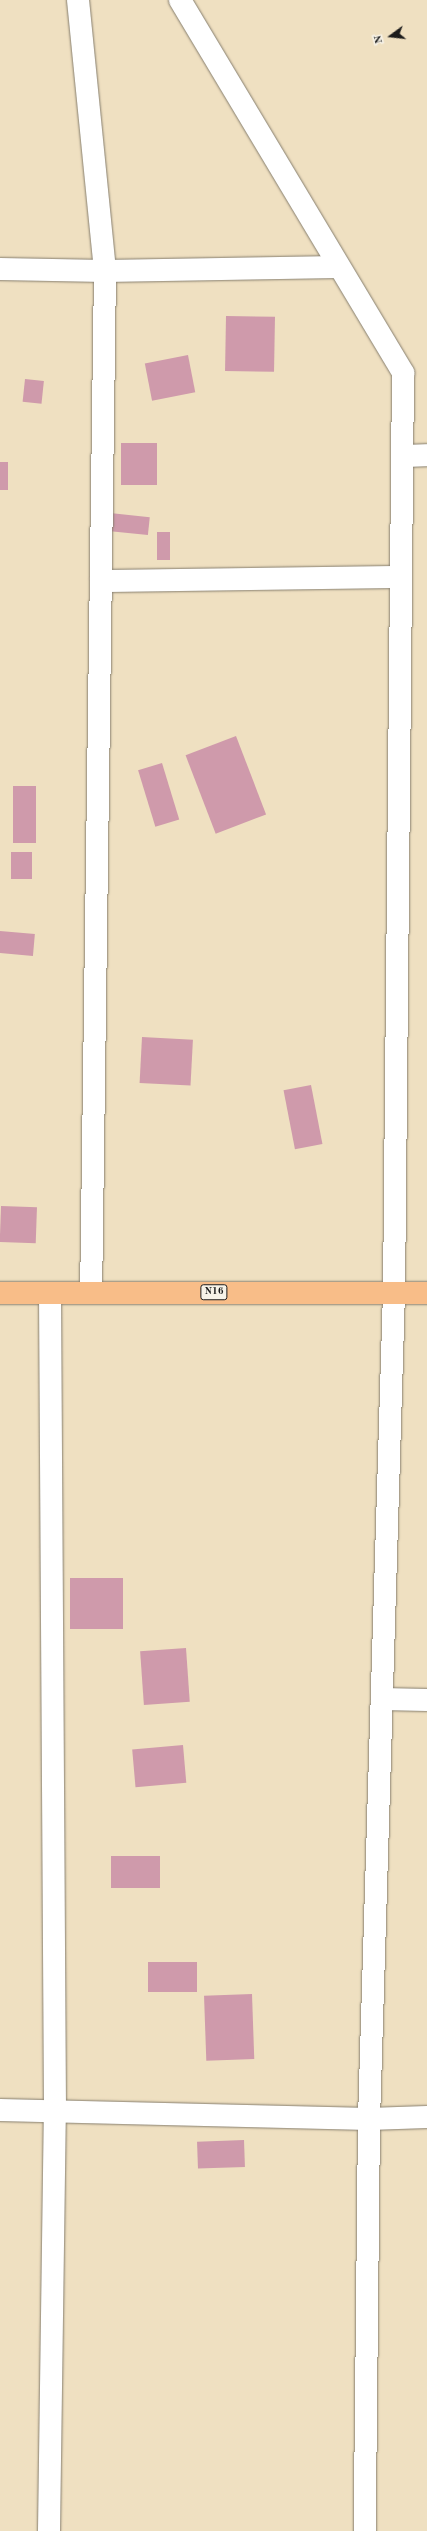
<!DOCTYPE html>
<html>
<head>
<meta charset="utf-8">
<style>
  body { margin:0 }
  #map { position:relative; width:427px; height:2531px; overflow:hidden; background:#efe0c1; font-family:"Old Standard TT",serif }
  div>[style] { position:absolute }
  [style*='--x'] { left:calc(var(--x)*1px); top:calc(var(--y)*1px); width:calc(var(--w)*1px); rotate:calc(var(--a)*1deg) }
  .building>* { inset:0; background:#cf9aab; transform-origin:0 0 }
  .roads { filter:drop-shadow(0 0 1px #867e6e) drop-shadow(0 0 1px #867e6e) }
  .minor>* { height:22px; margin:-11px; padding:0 11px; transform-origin:11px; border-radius:11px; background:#fff }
  .major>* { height:22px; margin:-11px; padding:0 11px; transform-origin:11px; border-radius:11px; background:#f8bd88 }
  span { translate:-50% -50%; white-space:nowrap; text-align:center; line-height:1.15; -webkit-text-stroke:3px #f7f3e8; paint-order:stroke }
  .shield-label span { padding:1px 3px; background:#f7f3e8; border:1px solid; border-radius:3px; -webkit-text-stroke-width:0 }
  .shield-label { font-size:10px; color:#1c1c1c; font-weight:700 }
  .north { position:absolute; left:371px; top:16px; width:40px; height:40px; -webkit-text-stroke:3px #f7f3e8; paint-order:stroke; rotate:255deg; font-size:11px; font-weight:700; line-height:16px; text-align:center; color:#1c1c1c }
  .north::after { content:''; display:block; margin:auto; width:14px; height:18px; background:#1c1c1c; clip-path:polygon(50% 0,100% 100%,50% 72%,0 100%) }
</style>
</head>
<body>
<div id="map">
  <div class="building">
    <i style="left:226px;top:316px;width:49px;height:55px;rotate:1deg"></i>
    <i style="left:188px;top:355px;width:38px;height:44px;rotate:79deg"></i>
    <i style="left:25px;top:379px;width:19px;height:23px;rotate:6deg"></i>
    <i style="left:121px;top:443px;width:36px;height:42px"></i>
    <i style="left:0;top:462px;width:8px;height:28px"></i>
    <i style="left:110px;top:513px;width:40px;height:18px;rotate:6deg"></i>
    <i style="left:157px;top:532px;width:13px;height:28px"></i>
    <i style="left:236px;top:736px;width:84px;height:54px;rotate:69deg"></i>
    <i style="left:162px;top:763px;width:59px;height:25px;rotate:73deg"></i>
    <i style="left:13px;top:786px;width:23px;height:57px"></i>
    <i style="left:11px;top:852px;width:21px;height:27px"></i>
    <i style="left:0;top:931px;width:35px;height:22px;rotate:5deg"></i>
    <i style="left:142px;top:1037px;width:51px;height:46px;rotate:3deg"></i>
    <i style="left:311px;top:1085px;width:60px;height:28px;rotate:79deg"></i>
    <i style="left:1px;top:1206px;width:36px;height:36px;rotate:2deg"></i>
    <i style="left:70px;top:1578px;width:53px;height:51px"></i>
    <i style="left:186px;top:1648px;width:54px;height:46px;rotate:86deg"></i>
    <i style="left:183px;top:1745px;width:38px;height:51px;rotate:85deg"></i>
    <i style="left:160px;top:1856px;width:32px;height:49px;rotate:90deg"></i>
    <i style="left:148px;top:1962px;width:49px;height:30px"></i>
    <i style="left:252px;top:1994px;width:65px;height:48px;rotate:88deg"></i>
    <i style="left:244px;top:2140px;width:27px;height:47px;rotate:88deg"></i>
  </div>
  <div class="roads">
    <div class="minor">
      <i style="--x:78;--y:0;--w:272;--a:84.3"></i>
      <i style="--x:105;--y:271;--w:1022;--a:90.78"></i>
      <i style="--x:180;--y:0;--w:435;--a:59.1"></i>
      <i style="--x:403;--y:373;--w:919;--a:90.56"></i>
      <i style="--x:394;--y:1292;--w:827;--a:91.73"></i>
      <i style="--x:369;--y:2119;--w:412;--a:90.6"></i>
      <i style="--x:0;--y:269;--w:105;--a:1.1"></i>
      <i style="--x:105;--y:271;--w:233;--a:-1"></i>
      <i style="--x:403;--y:456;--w:24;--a:-2"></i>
      <i style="--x:101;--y:581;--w:300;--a:-0.8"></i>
      <i style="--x:382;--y:1699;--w:45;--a:1.3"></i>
      <i style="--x:0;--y:2110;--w:369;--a:1.4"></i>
      <i style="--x:369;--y:2119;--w:58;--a:-2"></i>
      <i style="--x:49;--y:2531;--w:420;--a:-89.2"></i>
      <i style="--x:55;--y:2111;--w:818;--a:-90.35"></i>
    </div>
    <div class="major">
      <i style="--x:0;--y:1293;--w:427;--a:0"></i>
    </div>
  </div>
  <div class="shield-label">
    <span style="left:214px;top:1292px">N16</span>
  </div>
  <div class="north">N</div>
</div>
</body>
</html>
